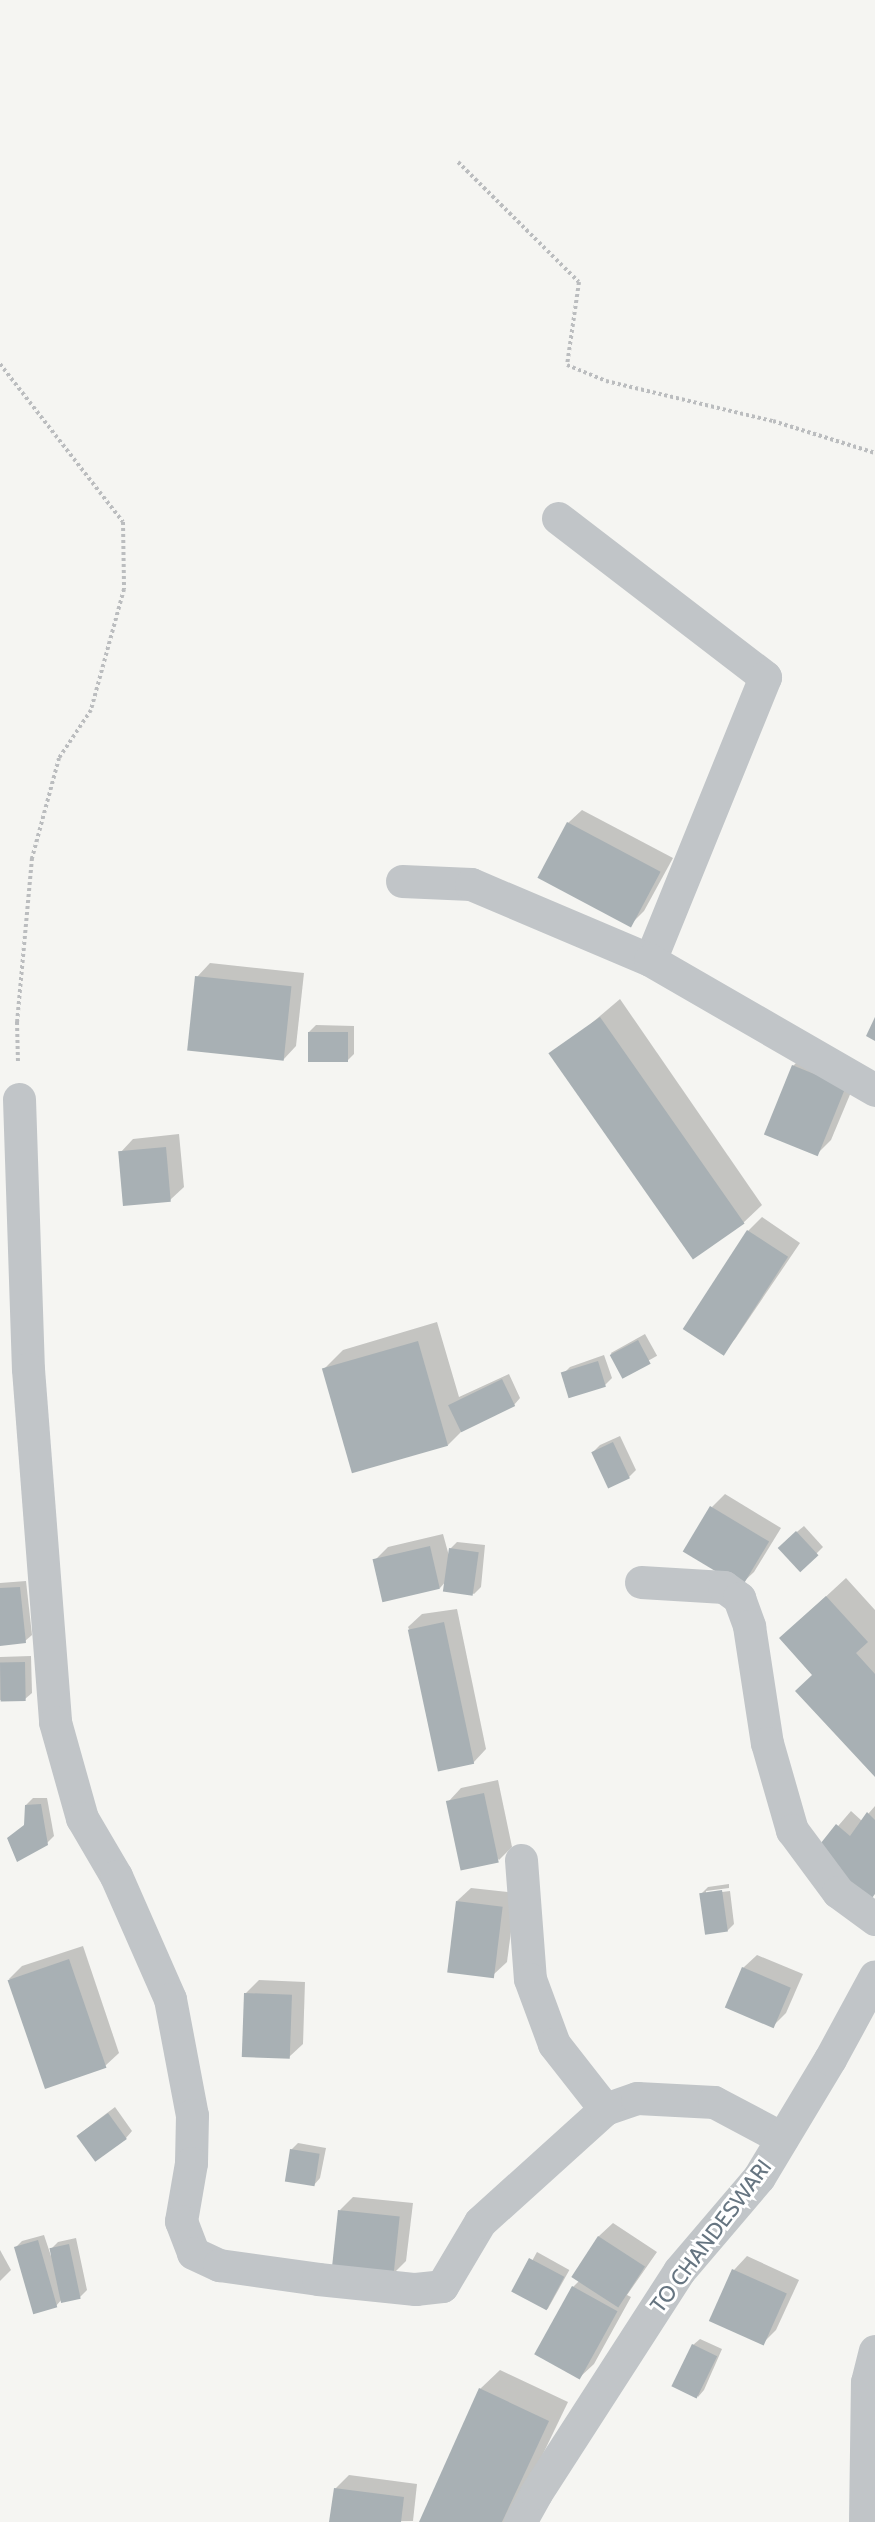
<!DOCTYPE html>
<html>
<head>
<meta charset="utf-8">
<style>
  body { margin:0 }
  #map { position:relative; width:875px; height:2522px; overflow:hidden; background:#f5f5f2; font-family:Cabin,sans-serif }
  div>[style] { position:absolute }
  [style*='--x'] { left:calc(var(--x)*1px); top:calc(var(--y)*1px); width:calc(var(--w)*1px); rotate:calc(var(--a)*1deg) }
  .shadow>* { inset:0; background:#0003; transform-origin:0 0 }
  .building>* { inset:0; background:#a8b0b4; transform-origin:0 0 }
  .path>* { height:4px; margin-top:-2px; transform-origin:0; background:repeating-linear-gradient(90deg,#bbbdbf 0 3px,transparent 0 6px) }
  .minor>* { height:33px; margin:-16.5px; padding:0 16.5px; transform-origin:16.5px; border-radius:16.5px; background:#c1c5c8 }
  span { translate:-50% -50%; white-space:nowrap; text-align:center; line-height:1.15; -webkit-text-stroke:6px #fff; paint-order:stroke }
  .street-label { font-size:22px; color:#667581 }
</style>
</head>
<body>
<div id="map">
  <div class="shadow">
    <i style="clip-path:polygon(582px 810px,673px 858px,644px 911px,631px 924px,568px 823px)"></i>
    <i style="clip-path:polygon(210px 963px,304px 973px,296px 1046px,283px 1060px,197px 977px)"></i>
    <i style="clip-path:polygon(620px 999px,762px 1205px,742px 1224px,553px 1056px)"></i>
    <i style="clip-path:polygon(316px 1025px,354px 1026px,354px 1054px,347px 1061px,309px 1032px)"></i>
    <i style="clip-path:polygon(807px 1052px,859px 1073px,831px 1140px,817px 1154px,793px 1066px)"></i>
    <i style="clip-path:polygon(179px 1134px,184px 1187px,170px 1200px,120px 1153px,133px 1139px)"></i>
    <i style="clip-path:polygon(762px 1217px,800px 1243px,735px 1339px,721px 1353px,748px 1231px)"></i>
    <i style="clip-path:polygon(437px 1322px,459px 1397px,509px 1374px,520px 1398px,514px 1405px,466px 1427px,448px 1445px,324px 1369px,343px 1350px)"></i>
    <i style="left:645px;top:1334px;width:25px;height:39px;rotate:61deg"></i>
    <i style="clip-path:polygon(604px 1355px,612px 1378px,605px 1385px,563px 1374px,570px 1367px)"></i>
    <i style="clip-path:polygon(620px 1436px,636px 1470px,629px 1477px,593px 1452px,600px 1445px)"></i>
    <i style="clip-path:polygon(725px 1494px,781px 1528px,754px 1572px,740px 1585px,712px 1507px)"></i>
    <i style="clip-path:polygon(804px 1526px,823px 1547px,800px 1570px,786px 1541px)"></i>
    <i style="clip-path:polygon(443px 1534px,449px 1556px,450px 1549px,457px 1542px,485px 1545px,481px 1587px,474px 1594px,447px 1580px,440px 1588px,374px 1561px,388px 1547px)"></i>
    <i style="clip-path:polygon(846px 1578px,875px 1610px,875px 1775px,814px 1675px,781px 1638px)"></i>
    <i style="clip-path:polygon(26px 1581px,32px 1635px,25px 1641px,0 1644px,0 1583px)"></i>
    <i style="clip-path:polygon(457px 1609px,486px 1749px,473px 1763px,408px 1627px,422px 1614px)"></i>
    <i style="clip-path:polygon(31px 1656px,32px 1693px,25px 1699px,0 1700px,0 1657px)"></i>
    <i style="clip-path:polygon(498px 1780px,512px 1847px,499px 1860px,448px 1802px,461px 1788px)"></i>
    <i style="clip-path:polygon(33px 1798px,47px 1798px,54px 1836px,47px 1843px,26px 1824px,26px 1805px)"></i>
    <i style="clip-path:polygon(875px 1806px,875px 1894px,815px 1853px,851px 1811px,862px 1821px)"></i>
    <i style="clip-path:polygon(729px 1884px,729px 1888px,706px 1891px,706px 1894px,730px 1891px,734px 1924px,727px 1931px,701px 1894px,708px 1887px)"></i>
    <i style="clip-path:polygon(471px 1888px,516px 1893px,507px 1962px,493px 1975px,457px 1901px)"></i>
    <i style="clip-path:polygon(83px 1946px,119px 2053px,105px 2066px,9px 1979px,22px 1966px)"></i>
    <i style="clip-path:polygon(757px 1955px,803px 1974px,786px 2013px,773px 2026px,743px 1968px)"></i>
    <i style="clip-path:polygon(259px 1980px,305px 1982px,303px 2044px,289px 2057px,245px 1994px)"></i>
    <i style="clip-path:polygon(115px 2107px,132px 2131px,126px 2138px,78px 2135px)"></i>
    <i style="clip-path:polygon(298px 2143px,326px 2148px,320px 2178px,314px 2185px,291px 2150px)"></i>
    <i style="clip-path:polygon(353px 2197px,413px 2203px,406px 2261px,393px 2274px,340px 2210px)"></i>
    <i style="clip-path:polygon(613px 2223px,657px 2252px,627px 2295px,631px 2297px,594px 2364px,580px 2377px,536px 2353px,573px 2287px,580px 2280px,574px 2276px,599px 2236px)"></i>
    <i style="clip-path:polygon(44px 2235px,51px 2256px,53px 2256px,51px 2249px,58px 2242px,76px 2238px,87px 2290px,80px 2297px,62px 2299px,56px 2306px,15px 2248px,22px 2241px)"></i>
    <i style="clip-path:polygon(0 2250px,11px 2270px,0 2281px)"></i>
    <i style="left:537px;top:2252px;width:37px;height:45px;rotate:29deg"></i>
    <i style="clip-path:polygon(747px 2256px,799px 2280px,776px 2330px,762px 2344px,734px 2270px)"></i>
    <i style="clip-path:polygon(700px 2339px,722px 2349px,704px 2390px,698px 2397px,693px 2345px)"></i>
    <i style="clip-path:polygon(500px 2370px,568px 2402px,517px 2508px,507px 2522px,420px 2522px,480px 2389px)"></i>
    <i style="clip-path:polygon(349px 2475px,417px 2484px,413px 2521px,331px 2522px,335px 2489px)"></i>
  </div>
  <div class="building">
    <i style="left:567px;top:822px;width:106px;height:63px;rotate:28deg"></i>
    <i style="left:195px;top:976px;width:97px;height:75px;rotate:6deg"></i>
    <i style="left:600px;top:1017px;width:252px;height:63px;rotate:55deg"></i>
    <i style="clip-path:polygon(875px 1017px,875px 1041px,866px 1036px)"></i>
    <i style="left:308px;top:1032px;width:40px;height:30px"></i>
    <i style="left:792px;top:1065px;width:58px;height:75px;rotate:22deg"></i>
    <i style="left:166px;top:1147px;width:55px;height:48px;rotate:85deg"></i>
    <i style="left:747px;top:1230px;width:49px;height:118px;rotate:33deg"></i>
    <i style="left:638px;top:1340px;width:27px;height:32px;rotate:62deg"></i>
    <i style="left:418px;top:1341px;width:109px;height:100px;rotate:74deg"></i>
    <i style="left:598px;top:1361px;width:27px;height:39px;rotate:73deg"></i>
    <i style="left:502px;top:1379px;width:30px;height:60px;rotate:64deg"></i>
    <i style="left:613px;top:1442px;width:40px;height:24px;rotate:65deg"></i>
    <i style="left:710px;top:1506px;width:69px;height:53px;rotate:31deg"></i>
    <i style="left:796px;top:1531px;width:33px;height:25px;rotate:47deg"></i>
    <i style="left:430px;top:1546px;width:44px;height:59px;rotate:77deg"></i>
    <i style="left:449px;top:1548px;width:30px;height:44px;rotate:8deg"></i>
    <i style="clip-path:polygon(20px 1587px,26px 1643px,0 1646px,0 1588px)"></i>
    <i style="clip-path:polygon(826px 1596px,868px 1642px,856px 1653px,875px 1674px,875px 1777px,795px 1691px,812px 1675px,779px 1638px)"></i>
    <i style="left:444px;top:1622px;width:145px;height:37px;rotate:78deg"></i>
    <i style="left:25px;top:1662px;width:39px;height:25px;rotate:89deg"></i>
    <i style="left:484px;top:1793px;width:71px;height:39px;rotate:78deg"></i>
    <i style="clip-path:polygon(41px 1804px,48px 1845px,17px 1862px,7px 1838px,24px 1825px,25px 1805px)"></i>
    <i style="clip-path:polygon(867px 1812px,875px 1820px,875px 1894px,869px 1902px,813px 1853px,836px 1824px,850px 1836px)"></i>
    <i style="left:722px;top:1890px;width:42px;height:23px;rotate:82deg"></i>
    <i style="left:456px;top:1901px;width:47px;height:72px;rotate:7deg"></i>
    <i style="left:69px;top:1959px;width:115px;height:65px;rotate:71deg"></i>
    <i style="left:742px;top:1967px;width:53px;height:44px;rotate:23deg"></i>
    <i style="left:244px;top:1993px;width:48px;height:64px;rotate:2deg"></i>
    <i style="left:108px;top:2113px;width:32px;height:39px;rotate:54deg"></i>
    <i style="left:290px;top:2149px;width:30px;height:33px;rotate:9deg"></i>
    <i style="left:338px;top:2210px;width:62px;height:59px;rotate:6deg"></i>
    <i style="left:598px;top:2236px;width:56px;height:49px;rotate:33deg"></i>
    <i style="left:38px;top:2240px;width:70px;height:25px;rotate:74deg"></i>
    <i style="left:69px;top:2244px;width:56px;height:20px;rotate:78deg"></i>
    <i style="left:529px;top:2258px;width:40px;height:38px;rotate:28deg"></i>
    <i style="left:732px;top:2269px;width:60px;height:57px;rotate:24deg"></i>
    <i style="left:572px;top:2286px;width:52px;height:78px;rotate:29deg"></i>
    <i style="left:692px;top:2344px;width:28px;height:47px;rotate:26deg"></i>
    <i style="clip-path:polygon(479px 2388px,549px 2421px,502px 2522px,419px 2522px)"></i>
    <i style="clip-path:polygon(334px 2488px,404px 2497px,401px 2522px,329px 2522px)"></i>
  </div>
  <div class="path">
    <i style="--x:458;--y:162;--w:170;--a:44.8"></i>
    <i style="--x:579;--y:282;--w:84;--a:98.2"></i>
    <i style="--x:567;--y:365;--w:42;--a:22.3"></i>
    <i style="--x:606;--y:381;--w:172;--a:13.5"></i>
    <i style="--x:773;--y:421;--w:107;--a:17.4"></i>
    <i style="--x:0;--y:364;--w:200;--a:52.1"></i>
    <i style="--x:123;--y:522;--w:67;--a:89.1"></i>
    <i style="--x:124;--y:589;--w:125;--a:105.3"></i>
    <i style="--x:91;--y:710;--w:58;--a:123.7"></i>
    <i style="--x:59;--y:758;--w:104;--a:105.1"></i>
    <i style="--x:32;--y:858;--w:165;--a:95.2"></i>
    <i style="--x:17;--y:1022;--w:40;--a:88.6"></i>
  </div>
  <div class="minor">
    <i style="--x:558;--y:518;--w:261;--a:37.5"></i>
    <i style="--x:765;--y:677;--w:305;--a:112.1"></i>
    <i style="--x:402;--y:881;--w:69;--a:2.5"></i>
    <i style="--x:471;--y:884;--w:194;--a:23"></i>
    <i style="--x:650;--y:960;--w:260;--a:30"></i>
    <i style="--x:19;--y:1099;--w:270;--a:88.1"></i>
    <i style="--x:28;--y:1369;--w:354;--a:85.6"></i>
    <i style="--x:55;--y:1722;--w:100;--a:74.3"></i>
    <i style="--x:82;--y:1818;--w:67;--a:59.6"></i>
    <i style="--x:116;--y:1876;--w:134;--a:66.3"></i>
    <i style="--x:170;--y:1999;--w:118;--a:79.3"></i>
    <i style="--x:192;--y:2115;--w:48;--a:91.2"></i>
    <i style="--x:191;--y:2163;--w:59;--a:99.8"></i>
    <i style="--x:181;--y:2221;--w:34;--a:69"></i>
    <i style="--x:193;--y:2253;--w:29;--a:25"></i>
    <i style="--x:219;--y:2265;--w:100;--a:8"></i>
    <i style="--x:318;--y:2279;--w:98;--a:5.9"></i>
    <i style="--x:415;--y:2289;--w:27;--a:-6"></i>
    <i style="--x:442;--y:2286;--w:74;--a:-59.3"></i>
    <i style="--x:480;--y:2222;--w:169;--a:-42.1"></i>
    <i style="--x:605;--y:2109;--w:34;--a:-19"></i>
    <i style="--x:637;--y:2098;--w:77;--a:3"></i>
    <i style="--x:714;--y:2102;--w:77;--a:27.9"></i>
    <i style="--x:641;--y:1582;--w:83;--a:3.4"></i>
    <i style="--x:724;--y:1587;--w:19;--a:36"></i>
    <i style="--x:739;--y:1598;--w:30;--a:70"></i>
    <i style="--x:749;--y:1626;--w:118;--a:81.3"></i>
    <i style="--x:767;--y:1743;--w:91;--a:74"></i>
    <i style="--x:792;--y:1830;--w:77;--a:53.4"></i>
    <i style="--x:838;--y:1892;--w:46;--a:36.1"></i>
    <i style="--x:521;--y:1860;--w:119;--a:85.7"></i>
    <i style="--x:530;--y:1979;--w:69;--a:69.7"></i>
    <i style="--x:554;--y:2044;--w:83;--a:51.9"></i>
    <i style="--x:520;--y:2522;--w:33;--a:-61"></i>
    <i style="--x:536;--y:2493;--w:264;--a:-57.2"></i>
    <i style="--x:679;--y:2271;--w:123;--a:-49.6"></i>
    <i style="--x:759;--y:2177;--w:138;--a:-59"></i>
    <i style="--x:830;--y:2059;--w:94;--a:-61.5"></i>
    <i style="--x:865;--y:2522;--w:140;--a:-89.2"></i>
    <i style="--x:867;--y:2382;--w:32;--a:-76"></i>
  </div>
  <div class="street-label">
    <span style="left:711px;top:2236px;rotate:-53deg">TO CHANDESWARI</span>
  </div>
</div>
</body>
</html>
